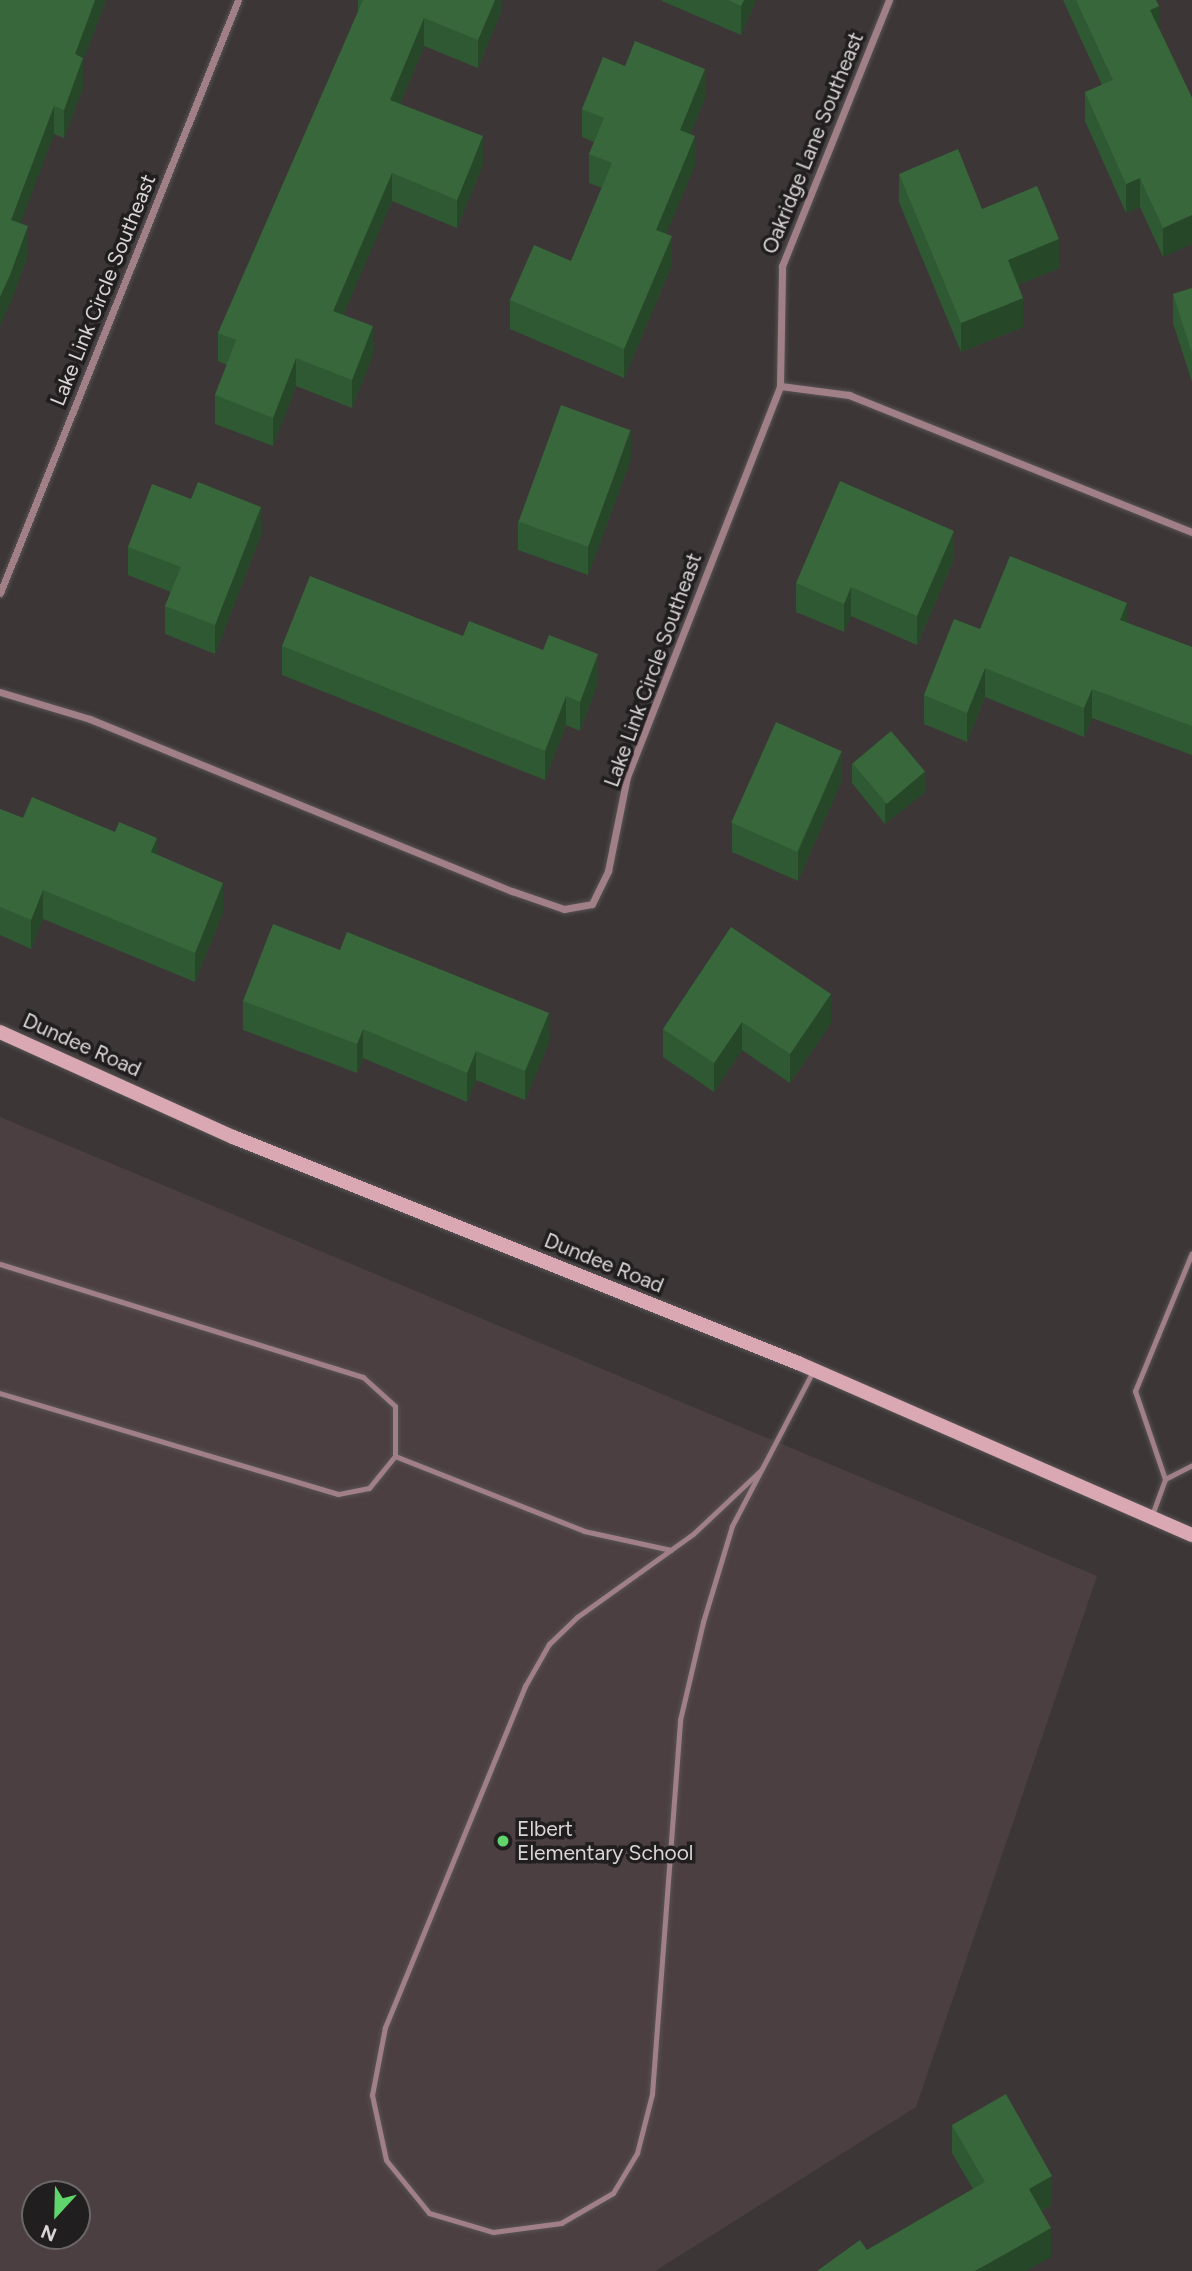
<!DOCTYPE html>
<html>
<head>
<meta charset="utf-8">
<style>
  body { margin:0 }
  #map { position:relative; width:1192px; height:2271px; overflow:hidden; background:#3c3637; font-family:Figtree,sans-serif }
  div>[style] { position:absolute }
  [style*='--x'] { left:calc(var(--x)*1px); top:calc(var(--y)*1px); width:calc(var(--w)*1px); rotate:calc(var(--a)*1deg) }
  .built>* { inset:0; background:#4c3f41 }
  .roads { filter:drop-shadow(0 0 2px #585354) drop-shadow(0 0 2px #585354) }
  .lane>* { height:5px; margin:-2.5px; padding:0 2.5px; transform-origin:2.5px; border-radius:2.5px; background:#a08086 }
  .street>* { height:7px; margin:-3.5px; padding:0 3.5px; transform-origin:3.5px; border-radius:3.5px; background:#a08086 }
  .secondary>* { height:14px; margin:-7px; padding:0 7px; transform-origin:7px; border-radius:7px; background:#daa8b2 }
  .wall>* { inset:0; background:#2f5932 }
  .shaded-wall>* { inset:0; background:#264829 }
  .building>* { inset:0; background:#37673a; transform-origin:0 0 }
  .dots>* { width:19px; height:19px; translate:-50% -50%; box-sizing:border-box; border:4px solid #211e1f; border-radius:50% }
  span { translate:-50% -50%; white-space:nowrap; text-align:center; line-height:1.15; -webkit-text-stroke:7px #211e1f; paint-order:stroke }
  .street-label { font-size:21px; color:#d9d5d6 }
  .poi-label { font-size:21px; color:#d9d5d6 }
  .left { translate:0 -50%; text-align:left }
  .north { position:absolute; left:21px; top:2180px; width:70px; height:70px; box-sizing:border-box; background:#211e1f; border:2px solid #6b6768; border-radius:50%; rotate:202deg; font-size:19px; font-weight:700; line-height:28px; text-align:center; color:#d9d5d6 }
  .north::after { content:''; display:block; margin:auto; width:24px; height:32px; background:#5fd56b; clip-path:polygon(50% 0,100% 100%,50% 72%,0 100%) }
</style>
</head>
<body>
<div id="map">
  <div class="built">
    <i style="clip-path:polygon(evenodd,0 1117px,1097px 1576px,916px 2107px,655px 2271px,0 2271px,0 1117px,35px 2194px,77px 2194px,77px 2236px,35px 2236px,35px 2194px)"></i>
  </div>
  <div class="roads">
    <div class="lane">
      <i style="--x:0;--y:1264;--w:380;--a:17.3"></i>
      <i style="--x:363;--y:1377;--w:43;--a:42.2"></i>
      <i style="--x:395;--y:1406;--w:50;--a:90"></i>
      <i style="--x:395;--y:1456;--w:41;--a:129.1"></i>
      <i style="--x:369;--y:1488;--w:32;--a:169"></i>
      <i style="--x:338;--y:1494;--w:353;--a:-163.4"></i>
      <i style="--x:395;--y:1456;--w:203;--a:21.6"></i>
      <i style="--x:584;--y:1531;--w:89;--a:12.3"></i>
      <i style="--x:761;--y:1470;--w:93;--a:136.7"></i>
      <i style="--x:693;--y:1534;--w:143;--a:144.4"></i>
      <i style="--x:577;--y:1617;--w:39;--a:136"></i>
      <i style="--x:549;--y:1644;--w:48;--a:119.7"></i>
      <i style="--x:525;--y:1686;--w:369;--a:112.3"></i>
      <i style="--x:385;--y:2027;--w:69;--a:100.8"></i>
      <i style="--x:372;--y:2095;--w:66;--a:77.8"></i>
      <i style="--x:386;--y:2160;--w:68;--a:50.9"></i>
      <i style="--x:429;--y:2213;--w:67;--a:16.5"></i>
      <i style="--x:493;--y:2232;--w:69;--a:-7.5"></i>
      <i style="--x:561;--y:2223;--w:60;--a:-30"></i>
      <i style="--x:613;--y:2193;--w:47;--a:-59"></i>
      <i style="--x:637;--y:2153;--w:61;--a:-75.7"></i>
      <i style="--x:652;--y:2094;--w:375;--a:-85.7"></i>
      <i style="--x:680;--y:1720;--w:101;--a:-76.8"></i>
      <i style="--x:703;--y:1622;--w:100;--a:-73.2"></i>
      <i style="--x:732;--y:1526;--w:175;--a:-62.4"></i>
      <i style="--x:1165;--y:1479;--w:30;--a:-27"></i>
      <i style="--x:1152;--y:1515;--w:38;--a:-70"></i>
      <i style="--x:1165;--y:1479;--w:93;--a:-108.8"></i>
      <i style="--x:1135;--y:1391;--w:149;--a:-67.6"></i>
    </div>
    <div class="street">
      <i style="--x:780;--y:386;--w:70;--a:7.4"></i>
      <i style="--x:849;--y:395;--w:369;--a:21.8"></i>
      <i style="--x:0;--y:593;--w:639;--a:-68.13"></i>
      <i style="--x:0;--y:692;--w:94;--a:16.7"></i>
      <i style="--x:90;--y:719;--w:456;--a:22.2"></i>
      <i style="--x:512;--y:891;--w:55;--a:19.1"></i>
      <i style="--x:564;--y:909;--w:28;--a:-10"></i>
      <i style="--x:592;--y:904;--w:37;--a:-64"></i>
      <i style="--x:608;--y:871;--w:96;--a:-78.6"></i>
      <i style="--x:627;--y:777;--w:420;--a:-68.6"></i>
      <i style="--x:780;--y:386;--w:120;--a:-89"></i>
      <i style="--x:782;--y:266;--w:287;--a:-68.1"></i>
    </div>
    <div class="secondary">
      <i style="--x:0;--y:1032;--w:256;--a:24.3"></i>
      <i style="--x:233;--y:1137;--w:609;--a:21.8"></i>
      <i style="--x:798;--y:1363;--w:430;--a:23.6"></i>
    </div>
  </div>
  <div class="wall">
    <i style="clip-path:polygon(0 0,106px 0,83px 60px,83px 87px,64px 138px,54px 134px,20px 223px,28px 255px,10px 304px)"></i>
    <i style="clip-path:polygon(358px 0,501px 0,501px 12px,478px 68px,424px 46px,400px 104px,483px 164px,457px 228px,392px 201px,343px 315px,373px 354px,352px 408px,296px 386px,273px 446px,215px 424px,215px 395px,227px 365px,218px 361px,218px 333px,358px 12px)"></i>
    <i style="clip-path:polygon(662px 0,756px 0,741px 35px,662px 1px)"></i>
    <i style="clip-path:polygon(1063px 0,1156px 0,1159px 28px,1192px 98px,1163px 257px,1140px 207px,1126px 213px,1085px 121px,1085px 92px,1102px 85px)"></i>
    <i style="clip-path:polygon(705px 98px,690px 134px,695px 165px,666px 234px,672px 265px,624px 378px,510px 329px,510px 300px,571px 261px,602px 188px,589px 183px,589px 154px,594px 142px,582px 137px,582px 109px)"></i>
    <i style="clip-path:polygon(899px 174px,982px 209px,1059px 268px,1018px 285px,1023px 327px,961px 352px,899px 202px)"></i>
    <i style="clip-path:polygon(1192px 288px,1192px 382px,1173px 323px,1173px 294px)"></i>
    <i style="clip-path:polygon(631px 459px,588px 575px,518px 550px,518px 521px)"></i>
    <i style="clip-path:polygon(261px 535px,215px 654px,165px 634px,165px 606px,171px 592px,128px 575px,128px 547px)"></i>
    <i style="clip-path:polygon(954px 559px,917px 645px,851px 616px,844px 632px,796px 612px,796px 583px)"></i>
    <i style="clip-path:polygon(1127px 623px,1192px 647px,1192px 755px,1092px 718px,1084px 737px,985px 697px,967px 742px,924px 724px,924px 695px,980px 629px)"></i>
    <i style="clip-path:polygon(463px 636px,598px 683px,580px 731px,566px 725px,545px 780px,282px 675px,282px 646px)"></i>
    <i style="clip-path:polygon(852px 763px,925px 792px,885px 824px,852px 783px)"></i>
    <i style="clip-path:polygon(842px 780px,798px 881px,732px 852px,732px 823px)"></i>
    <i style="clip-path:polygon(0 809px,23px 818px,157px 855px,223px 912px,195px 982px,43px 919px,31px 949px,0 935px)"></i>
    <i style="clip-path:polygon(731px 927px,831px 1023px,790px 1083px,742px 1050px,714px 1092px,663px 1057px,663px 1029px)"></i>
    <i style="clip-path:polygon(243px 1001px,549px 1042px,525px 1100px,476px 1080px,467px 1102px,363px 1058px,357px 1073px,243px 1030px)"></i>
    <i style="clip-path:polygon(952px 2125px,1052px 2205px,1041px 2211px,1051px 2257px,867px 2250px,973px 2189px,952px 2153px)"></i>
  </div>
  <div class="shaded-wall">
    <i style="clip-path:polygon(95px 0,106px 0,83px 60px,83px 87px,64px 138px,64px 110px,75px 54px)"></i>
    <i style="clip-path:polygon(495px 0,501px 0,501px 12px,478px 68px,478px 40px)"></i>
    <i style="clip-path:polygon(744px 0,756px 0,741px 35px,741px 6px)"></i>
    <i style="clip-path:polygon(1159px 6px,1159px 35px,1150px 10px)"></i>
    <i style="clip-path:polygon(424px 18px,424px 46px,390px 128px,390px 100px)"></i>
    <i style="clip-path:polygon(705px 69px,705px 98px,680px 159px,680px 130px)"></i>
    <i style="clip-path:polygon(54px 106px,54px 134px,11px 249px,11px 220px)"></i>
    <i style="clip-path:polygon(483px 136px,483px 164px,457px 228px,457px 200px)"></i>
    <i style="clip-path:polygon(695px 136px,695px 165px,656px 259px,656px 230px)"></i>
    <i style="clip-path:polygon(392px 173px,392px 201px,333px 339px,333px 311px)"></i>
    <i style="clip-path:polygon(1140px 178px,1140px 207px,1126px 213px,1126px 184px)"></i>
    <i style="clip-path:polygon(1192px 215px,1192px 244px,1163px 257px,1163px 228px)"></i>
    <i style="clip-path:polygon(28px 226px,28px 255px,10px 304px,0 326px,0 297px)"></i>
    <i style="clip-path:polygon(672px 236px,672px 265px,624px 378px,624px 349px)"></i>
    <i style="clip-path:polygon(1059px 239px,1059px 268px,1008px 289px,1008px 260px)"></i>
    <i style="clip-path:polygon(1023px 298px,1023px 327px,961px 352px,961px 323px)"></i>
    <i style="clip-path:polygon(373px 326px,373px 354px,352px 408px,352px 380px)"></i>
    <i style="clip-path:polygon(296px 358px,296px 386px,273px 446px,273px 418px)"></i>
    <i style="clip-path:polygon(631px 430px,631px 459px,588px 575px,588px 546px)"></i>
    <i style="clip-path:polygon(261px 507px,261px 535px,215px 654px,215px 625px)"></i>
    <i style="clip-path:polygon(954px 531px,954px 559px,917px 645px,917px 616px)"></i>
    <i style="clip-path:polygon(851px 587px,851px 616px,844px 632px,844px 604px)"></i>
    <i style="clip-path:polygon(1127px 603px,1127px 632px,1120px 620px)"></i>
    <i style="clip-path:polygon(598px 654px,598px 683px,580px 731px,580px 702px)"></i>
    <i style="clip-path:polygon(985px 668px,985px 697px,967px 742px,967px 713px)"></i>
    <i style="clip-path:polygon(1092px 689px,1092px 718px,1084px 737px,1084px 708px)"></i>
    <i style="clip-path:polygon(566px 696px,566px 725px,545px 780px,545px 751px)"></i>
    <i style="clip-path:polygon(842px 751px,842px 780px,798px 881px,798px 852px)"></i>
    <i style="clip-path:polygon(925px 772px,925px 792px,885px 824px,885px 804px)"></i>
    <i style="clip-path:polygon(157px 838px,157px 867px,151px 852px)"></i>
    <i style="clip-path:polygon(223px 883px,223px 912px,195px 982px,195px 953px)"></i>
    <i style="clip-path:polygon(43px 890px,43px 919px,31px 949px,31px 920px)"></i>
    <i style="clip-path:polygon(831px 994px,831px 1023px,790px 1083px,790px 1054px)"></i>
    <i style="clip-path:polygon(549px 1013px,549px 1042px,525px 1100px,525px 1071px)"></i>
    <i style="clip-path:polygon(742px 1022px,742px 1050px,714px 1092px,714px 1063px)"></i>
    <i style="clip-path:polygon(363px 1029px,363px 1058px,357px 1073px,357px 1044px)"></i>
    <i style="clip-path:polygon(476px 1051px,476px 1080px,467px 1102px,467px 1073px)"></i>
    <i style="clip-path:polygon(1052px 2176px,1052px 2205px,1029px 2218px,1029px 2189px)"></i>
    <i style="clip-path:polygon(1051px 2228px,1051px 2257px,1026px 2271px,975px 2271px)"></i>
  </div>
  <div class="building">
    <i style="clip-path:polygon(0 0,95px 0,75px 54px,83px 58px,64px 110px,54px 106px,11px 220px,28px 226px,10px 275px,0 297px)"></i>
    <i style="clip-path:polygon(363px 0,495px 0,478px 40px,424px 18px,390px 100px,483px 136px,457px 200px,392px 173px,333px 311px,373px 326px,352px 380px,296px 358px,273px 418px,215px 395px,236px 340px,218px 333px)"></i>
    <i style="clip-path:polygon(728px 0,744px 0,741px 6px)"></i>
    <i style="clip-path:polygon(1076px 0,1156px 0,1159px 6px,1150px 10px,1192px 98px,1192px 215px,1163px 228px,1140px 178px,1126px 184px,1085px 92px,1113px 80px)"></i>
    <i style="clip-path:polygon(635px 41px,705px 69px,680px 130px,695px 136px,656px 230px,672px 236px,624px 349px,510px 300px,534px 245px,571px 261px,612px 163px,589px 154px,604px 118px,582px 109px,603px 57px,625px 66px)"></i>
    <i style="clip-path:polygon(958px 149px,982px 209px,1037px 186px,1059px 239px,1008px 260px,1023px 298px,961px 323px,899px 174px)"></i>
    <i style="clip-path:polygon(1192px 288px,1192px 353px,1173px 294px)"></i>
    <i style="left:561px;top:405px;width:74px;height:124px;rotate:20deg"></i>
    <i style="clip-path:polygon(840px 481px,954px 531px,917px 616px,851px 587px,844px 604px,796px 583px)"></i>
    <i style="clip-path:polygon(198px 482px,261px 507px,215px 625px,165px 606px,181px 567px,128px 547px,152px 484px,191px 499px)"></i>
    <i style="clip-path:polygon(1010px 556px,1127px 603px,1120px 620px,1192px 647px,1192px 726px,1092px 689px,1084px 708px,985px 668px,967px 713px,924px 695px,954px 619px,980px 629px)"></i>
    <i style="clip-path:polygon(310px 576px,463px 636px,469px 621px,543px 650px,549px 635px,598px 654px,580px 702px,566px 696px,545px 751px,282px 646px)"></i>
    <i style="left:776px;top:722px;width:72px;height:110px;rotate:24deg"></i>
    <i style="left:891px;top:731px;width:53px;height:50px;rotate:50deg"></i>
    <i style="clip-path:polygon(32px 797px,115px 832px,119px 822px,157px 838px,151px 852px,223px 883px,195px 953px,43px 890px,31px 920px,0 907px,0 809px,23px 818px)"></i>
    <i style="clip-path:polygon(273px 924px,340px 950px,347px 932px,549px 1013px,525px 1071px,476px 1051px,467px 1073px,363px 1029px,357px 1044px,243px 1001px)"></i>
    <i style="clip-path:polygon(731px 927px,831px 994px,790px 1054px,742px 1022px,714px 1063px,663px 1029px)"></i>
    <i style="clip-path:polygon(1006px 2094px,1052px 2176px,1029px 2189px,1051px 2228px,975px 2271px,817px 2271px,860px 2240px,867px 2250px,985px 2182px,952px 2125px)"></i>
  </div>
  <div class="dots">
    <i style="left:503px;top:1841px;background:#5fd56b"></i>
  </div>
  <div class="street-label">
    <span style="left:813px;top:143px;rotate:-68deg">Oakridge Lane Southeast</span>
    <span style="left:103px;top:290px;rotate:-68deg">Lake Link Circle Southeast</span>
    <span style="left:653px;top:670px;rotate:-70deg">Lake Link Circle Southeast</span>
    <span style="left:82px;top:1045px;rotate:24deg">Dundee Road</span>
    <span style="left:604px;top:1263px;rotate:22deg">Dundee Road</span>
  </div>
  <div class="poi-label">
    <span class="left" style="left:517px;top:1841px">Elbert<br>Elementary School</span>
  </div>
  <div class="north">N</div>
</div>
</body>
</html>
